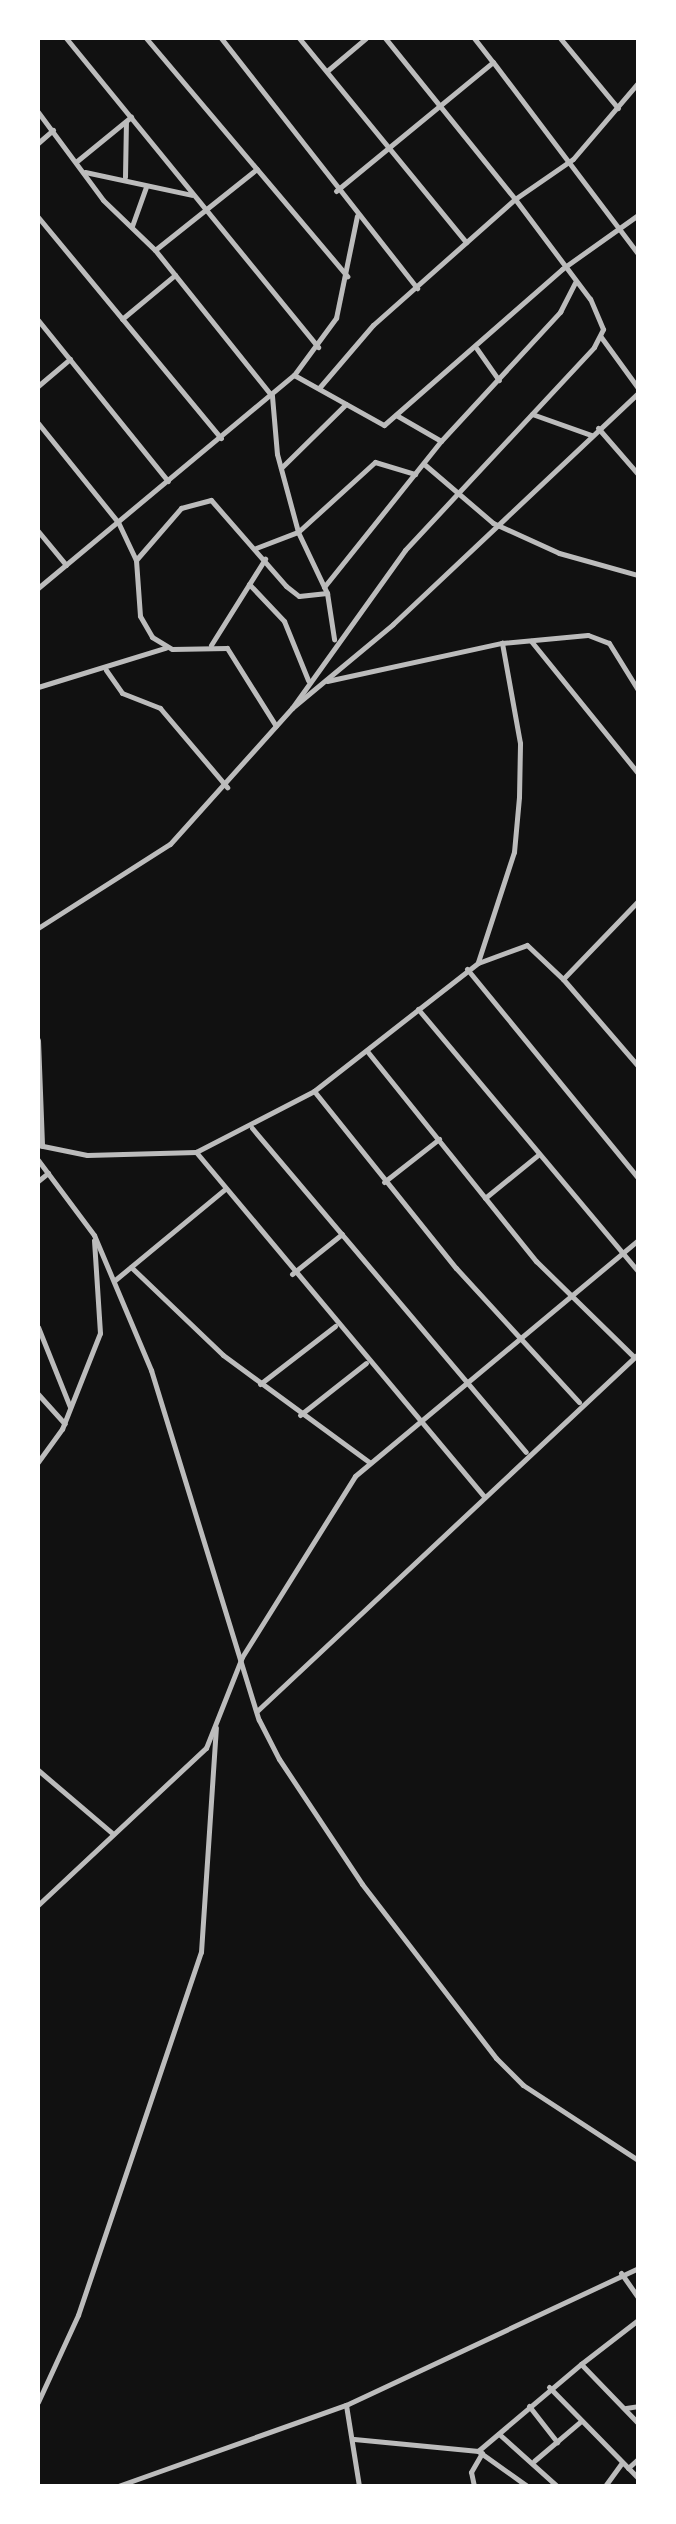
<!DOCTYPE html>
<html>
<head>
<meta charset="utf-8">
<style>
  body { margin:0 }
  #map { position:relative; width:676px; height:2524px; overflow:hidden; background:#111; font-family:"Public Sans",sans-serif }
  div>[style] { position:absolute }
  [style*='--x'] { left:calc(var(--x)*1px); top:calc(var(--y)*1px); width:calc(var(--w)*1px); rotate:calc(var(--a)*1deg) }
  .minor>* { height:5px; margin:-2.5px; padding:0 2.5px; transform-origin:2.5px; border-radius:2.5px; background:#bcbcbc }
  span { translate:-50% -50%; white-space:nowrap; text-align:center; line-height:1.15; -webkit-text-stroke:8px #fff; paint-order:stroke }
  .frame { position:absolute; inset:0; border:40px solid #fff; pointer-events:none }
</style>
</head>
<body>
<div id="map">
  <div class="minor">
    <i style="--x:66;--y:38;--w:399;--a:50.8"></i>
    <i style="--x:146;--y:38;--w:312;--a:49.8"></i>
    <i style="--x:221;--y:38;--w:318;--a:51.9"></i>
    <i style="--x:299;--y:38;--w:264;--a:50.7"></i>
    <i style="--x:474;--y:38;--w:31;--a:52"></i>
    <i style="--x:560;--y:38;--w:91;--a:50.4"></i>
    <i style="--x:327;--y:71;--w:51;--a:-40.2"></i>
    <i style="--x:38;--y:112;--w:109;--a:53.5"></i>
    <i style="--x:103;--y:200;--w:72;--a:43.9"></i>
    <i style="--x:155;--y:250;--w:187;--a:51.3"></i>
    <i style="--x:272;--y:396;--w:58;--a:85.1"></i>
    <i style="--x:277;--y:454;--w:81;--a:74.9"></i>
    <i style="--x:298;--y:532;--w:68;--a:64.6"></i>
    <i style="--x:327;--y:593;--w:47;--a:81.3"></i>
    <i style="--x:38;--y:143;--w:20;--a:-41"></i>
    <i style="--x:77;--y:161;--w:70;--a:-39.2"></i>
    <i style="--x:85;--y:172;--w:109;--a:12.1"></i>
    <i style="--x:125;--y:177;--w:55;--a:-89"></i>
    <i style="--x:336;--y:191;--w:203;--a:-39.4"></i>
    <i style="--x:493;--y:62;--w:241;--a:52.9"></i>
    <i style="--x:38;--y:217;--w:287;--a:50.4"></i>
    <i style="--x:132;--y:226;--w:41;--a:-70.3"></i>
    <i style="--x:155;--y:250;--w:130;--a:-38.5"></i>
    <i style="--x:122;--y:319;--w:69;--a:-39.7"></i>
    <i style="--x:38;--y:320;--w:207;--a:51.1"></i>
    <i style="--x:601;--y:337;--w:63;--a:54"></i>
    <i style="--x:477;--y:349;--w:38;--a:55"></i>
    <i style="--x:294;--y:375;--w:103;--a:29.1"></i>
    <i style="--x:384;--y:425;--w:237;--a:-41.2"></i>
    <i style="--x:562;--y:269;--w:93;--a:-35.4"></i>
    <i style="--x:38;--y:386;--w:42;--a:-40.2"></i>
    <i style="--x:319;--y:388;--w:83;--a:-49.4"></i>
    <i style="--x:373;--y:325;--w:190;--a:-41.6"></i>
    <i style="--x:515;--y:199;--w:70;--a:-34.6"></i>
    <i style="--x:573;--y:159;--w:100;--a:-49.5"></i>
    <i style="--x:532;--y:414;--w:63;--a:19.6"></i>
    <i style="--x:396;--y:415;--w:52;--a:30"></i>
    <i style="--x:38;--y:423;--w:127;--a:51.1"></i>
    <i style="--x:118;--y:522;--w:42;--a:64.7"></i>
    <i style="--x:136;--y:560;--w:56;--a:85.9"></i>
    <i style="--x:140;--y:616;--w:24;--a:60"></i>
    <i style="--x:152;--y:637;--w:23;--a:31"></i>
    <i style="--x:172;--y:649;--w:55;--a:-1"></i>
    <i style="--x:227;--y:648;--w:92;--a:57.9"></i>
    <i style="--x:598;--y:428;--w:61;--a:49"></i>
    <i style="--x:424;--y:464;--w:91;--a:40.5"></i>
    <i style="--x:493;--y:523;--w:72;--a:24.4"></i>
    <i style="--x:559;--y:553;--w:82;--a:15.6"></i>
    <i style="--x:281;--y:468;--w:91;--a:-44.6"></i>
    <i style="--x:38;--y:531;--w:44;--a:50.5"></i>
    <i style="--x:256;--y:548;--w:45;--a:-20.9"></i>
    <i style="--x:298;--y:532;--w:104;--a:-42.3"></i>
    <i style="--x:375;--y:462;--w:42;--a:16.7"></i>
    <i style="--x:136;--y:560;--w:69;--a:-49.1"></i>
    <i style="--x:181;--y:508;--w:31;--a:-15"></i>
    <i style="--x:211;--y:500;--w:114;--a:48.9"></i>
    <i style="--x:286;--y:586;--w:16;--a:38"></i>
    <i style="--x:299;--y:596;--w:28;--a:-6"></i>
    <i style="--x:249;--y:584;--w:51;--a:46.6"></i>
    <i style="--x:284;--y:621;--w:64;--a:67.9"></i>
    <i style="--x:324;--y:587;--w:187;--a:-51.3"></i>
    <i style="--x:441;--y:441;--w:176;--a:-47.3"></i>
    <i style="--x:560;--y:312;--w:33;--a:-63"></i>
    <i style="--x:38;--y:588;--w:333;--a:-39.8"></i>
    <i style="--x:294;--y:375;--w:71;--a:-53.6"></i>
    <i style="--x:336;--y:318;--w:104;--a:-78.4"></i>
    <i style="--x:531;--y:641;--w:170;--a:51"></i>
    <i style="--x:211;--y:645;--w:102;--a:-57.9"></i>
    <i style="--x:106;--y:670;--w:28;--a:55"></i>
    <i style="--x:122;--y:693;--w:41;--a:21.5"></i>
    <i style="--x:160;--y:708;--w:104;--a:49.7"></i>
    <i style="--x:327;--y:681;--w:179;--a:-12.3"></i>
    <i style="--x:502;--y:643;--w:86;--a:-5.3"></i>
    <i style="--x:588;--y:635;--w:22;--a:21"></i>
    <i style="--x:609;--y:643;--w:55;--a:58.3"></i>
    <i style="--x:38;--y:687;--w:133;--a:-17.1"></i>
    <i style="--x:292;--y:708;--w:194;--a:-54.4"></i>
    <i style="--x:405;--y:550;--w:277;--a:-47"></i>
    <i style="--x:594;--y:347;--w:20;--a:-63"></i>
    <i style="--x:603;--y:329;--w:33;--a:-113"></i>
    <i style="--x:590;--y:299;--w:125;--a:-126.9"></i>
    <i style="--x:515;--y:199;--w:207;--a:-128.9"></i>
    <i style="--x:38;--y:928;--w:156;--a:-32.5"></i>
    <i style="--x:170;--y:844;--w:183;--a:-48.1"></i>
    <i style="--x:292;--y:708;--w:131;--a:-39.7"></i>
    <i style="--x:393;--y:624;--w:337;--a:-43.3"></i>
    <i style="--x:478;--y:962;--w:116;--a:-71.9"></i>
    <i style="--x:514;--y:852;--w:55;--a:-84.8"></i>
    <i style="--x:519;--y:797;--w:54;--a:-88.9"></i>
    <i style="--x:520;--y:743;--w:102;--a:-100.2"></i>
    <i style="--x:467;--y:969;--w:270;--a:50.7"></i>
    <i style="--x:563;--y:979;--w:115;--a:49.2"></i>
    <i style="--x:418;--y:1009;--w:342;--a:50"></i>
    <i style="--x:38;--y:1040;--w:106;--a:87.8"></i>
    <i style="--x:367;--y:1051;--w:270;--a:51.2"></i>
    <i style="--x:536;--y:1261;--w:137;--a:44.4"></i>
    <i style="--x:314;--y:1091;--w:227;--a:51.3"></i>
    <i style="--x:456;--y:1268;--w:182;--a:47.5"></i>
    <i style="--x:252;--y:1128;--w:424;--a:49.8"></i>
    <i style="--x:38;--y:1145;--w:50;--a:11.5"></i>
    <i style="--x:87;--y:1155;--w:109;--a:-1.6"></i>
    <i style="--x:196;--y:1152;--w:133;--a:-27.3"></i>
    <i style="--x:314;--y:1091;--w:208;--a:-38"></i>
    <i style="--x:478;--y:963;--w:52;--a:-20.2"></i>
    <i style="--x:527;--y:945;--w:50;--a:43.4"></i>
    <i style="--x:563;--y:979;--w:108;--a:-46.1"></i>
    <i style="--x:196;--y:1152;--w:449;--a:50.1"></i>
    <i style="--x:38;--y:1160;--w:94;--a:53.3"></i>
    <i style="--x:94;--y:1235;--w:147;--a:67.1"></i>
    <i style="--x:151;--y:1370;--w:366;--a:72.9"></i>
    <i style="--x:259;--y:1720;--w:44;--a:62.9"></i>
    <i style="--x:279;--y:1759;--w:150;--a:56.4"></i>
    <i style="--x:362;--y:1884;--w:220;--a:52.4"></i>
    <i style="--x:496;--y:2058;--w:38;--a:45"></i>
    <i style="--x:523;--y:2085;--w:137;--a:33.1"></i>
    <i style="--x:38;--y:1181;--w:13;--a:-39"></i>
    <i style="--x:384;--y:1182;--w:70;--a:-38"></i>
    <i style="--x:485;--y:1198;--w:68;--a:-39.1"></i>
    <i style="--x:131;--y:1267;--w:127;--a:43.7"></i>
    <i style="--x:223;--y:1355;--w:181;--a:36.2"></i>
    <i style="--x:292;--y:1274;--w:64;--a:-38.7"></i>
    <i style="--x:115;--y:1280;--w:143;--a:-39.6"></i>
    <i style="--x:38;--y:1327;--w:86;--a:68.2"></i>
    <i style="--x:260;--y:1384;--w:95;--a:-37.7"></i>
    <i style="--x:38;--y:1394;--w:40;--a:48"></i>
    <i style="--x:300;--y:1415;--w:84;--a:-38.2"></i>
    <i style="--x:38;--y:1462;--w:41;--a:-54"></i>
    <i style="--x:62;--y:1429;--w:103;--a:-68.4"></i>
    <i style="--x:100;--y:1333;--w:93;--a:-93.7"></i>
    <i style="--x:257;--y:1711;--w:522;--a:-43.14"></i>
    <i style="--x:38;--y:1770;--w:97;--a:40.4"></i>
    <i style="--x:38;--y:1905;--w:230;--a:-43.1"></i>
    <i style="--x:206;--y:1748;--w:98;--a:-68.4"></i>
    <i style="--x:242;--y:1657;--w:213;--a:-58"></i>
    <i style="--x:355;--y:1476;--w:368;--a:-39.8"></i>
    <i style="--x:621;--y:2273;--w:29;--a:55"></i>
    <i style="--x:581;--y:2364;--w:72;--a:-37.7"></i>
    <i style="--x:549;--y:2387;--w:127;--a:45.6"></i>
    <i style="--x:38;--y:2402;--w:96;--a:-65.3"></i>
    <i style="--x:78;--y:2315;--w:383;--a:-71.3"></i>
    <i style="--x:201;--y:1952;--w:225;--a:-86.2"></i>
    <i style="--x:346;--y:2405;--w:82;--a:80.9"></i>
    <i style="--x:529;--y:2406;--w:46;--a:52.1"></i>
    <i style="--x:626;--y:2408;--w:12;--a:-9"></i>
    <i style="--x:499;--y:2434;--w:78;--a:41.9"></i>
    <i style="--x:354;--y:2439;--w:125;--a:5.5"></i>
    <i style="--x:478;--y:2451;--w:60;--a:35.5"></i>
    <i style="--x:478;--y:2451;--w:135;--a:-40.2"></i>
    <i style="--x:581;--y:2364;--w:82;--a:46"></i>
    <i style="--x:534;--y:2461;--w:60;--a:-40.3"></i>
    <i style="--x:628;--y:2468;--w:13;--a:-42"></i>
    <i style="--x:118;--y:2486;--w:242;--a:-19.6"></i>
    <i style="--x:346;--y:2405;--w:323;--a:-25.1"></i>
    <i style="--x:474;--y:2486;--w:14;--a:-102"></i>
    <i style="--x:471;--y:2472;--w:22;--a:-60"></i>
    <i style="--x:605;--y:2486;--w:29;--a:-54"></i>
  </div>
  <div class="frame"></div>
</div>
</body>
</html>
